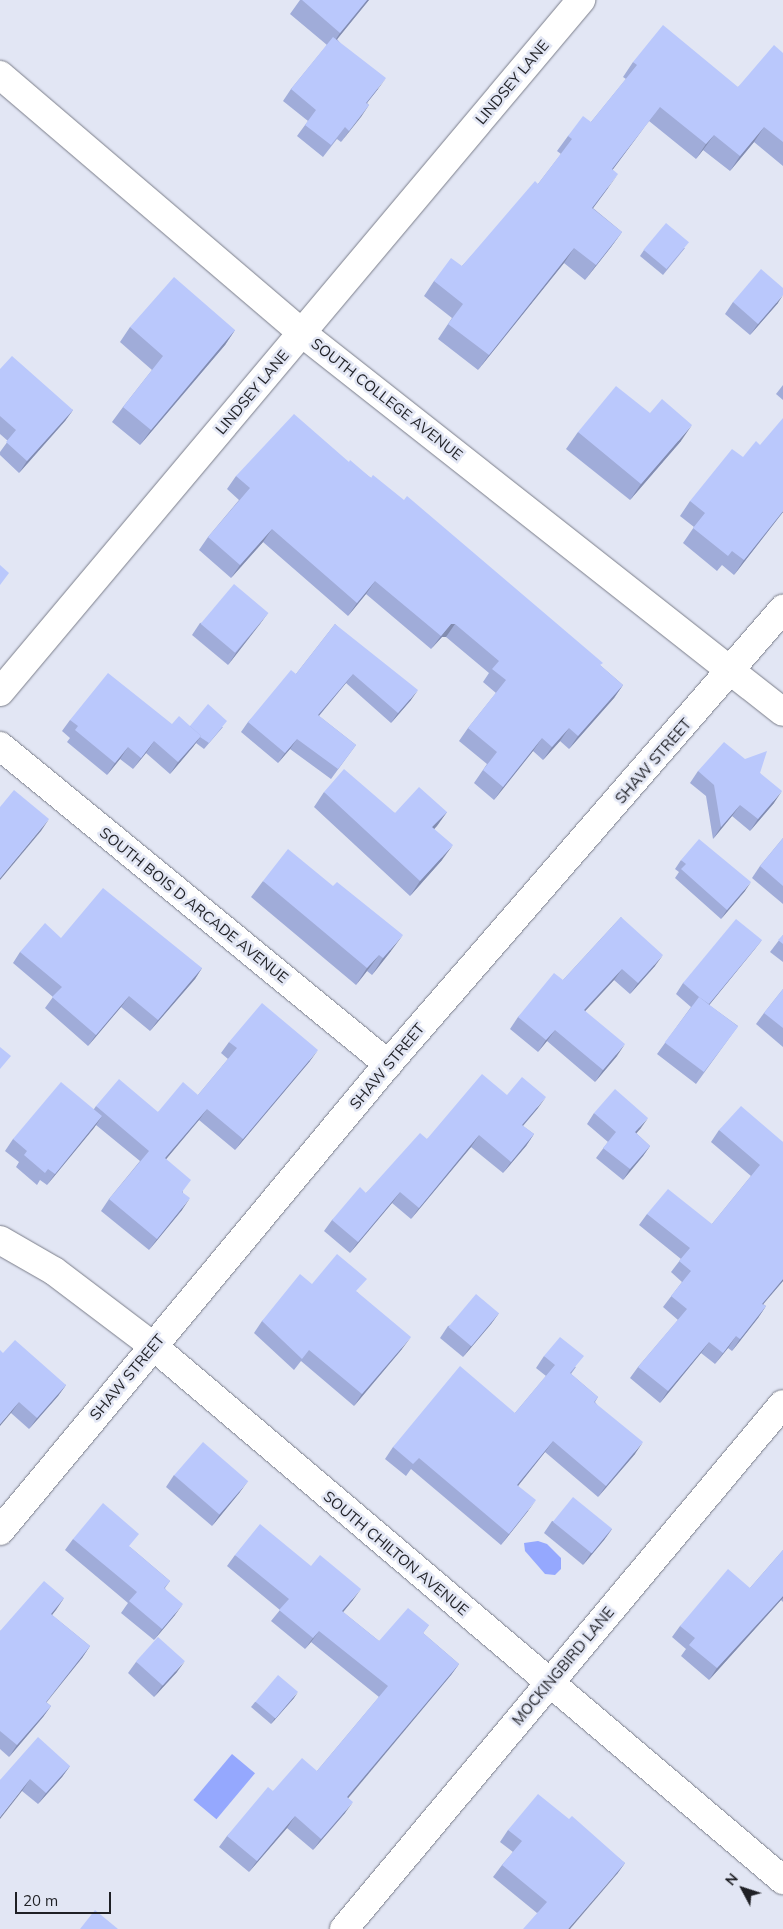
<!DOCTYPE html>
<html>
<head>
<meta charset="utf-8">
<style>
  body { margin:0 }
  #map { position:relative; width:783px; height:1929px; overflow:hidden; background:#e2e6f4; font-family:Mulish,sans-serif }
  div>[style] { position:absolute }
  [style*='--x'] { left:calc(var(--x)*1px); top:calc(var(--y)*1px); width:calc(var(--w)*1px); rotate:calc(var(--a)*1deg) }
  .water>* { inset:0; background:#95a8fe; transform-origin:0 0 }
  .roads { filter:drop-shadow(0 0 1px #7a7d89) drop-shadow(0 0 1px #7a7d89) }
  .street>* { height:28px; margin:-14px; padding:0 14px; transform-origin:14px; border-radius:14px; background:#fff }
  .wall>* { inset:0; background:#a0acd9 }
  .shaded-wall>* { inset:0; background:#828cb0 }
  .building>* { inset:0; background:#bac8fc; transform-origin:0 0 }
  span { translate:-50% -50%; white-space:nowrap; text-align:center; line-height:1.15; -webkit-text-stroke:5px #e2e6f4; paint-order:stroke }
  .street-label { font-size:15px; color:#1f2025 }
  .north { position:absolute; left:718px; top:1864px; width:50px; height:50px; -webkit-text-stroke:4px #e2e6f4; paint-order:stroke; rotate:310deg; font-size:14px; font-weight:700; line-height:20px; text-align:center; color:#1f2025 }
  .north::after { content:''; display:block; margin:auto; width:18px; height:22px; background:#1f2025; clip-path:polygon(50% 0,100% 100%,50% 72%,0 100%) }
  .scale { position:absolute; left:15px; top:1892px; width:96px; height:22px; box-sizing:border-box; border:2px solid #1f2025; border-top:0; padding-left:6px; font-size:15px; line-height:18px; white-space:nowrap; color:#1f2025; -webkit-text-stroke:4px #e2e6f4; paint-order:stroke }
</style>
</head>
<body>
<div id="map">
  <div class="water">
    <i style="clip-path:polygon(538px 1541px,547px 1544px,561px 1558px,561px 1569px,555px 1575px,545px 1574px,525px 1551px,524px 1543px)"></i>
    <i style="left:232px;top:1754px;width:30px;height:60px;rotate:40deg"></i>
  </div>
  <div class="roads">
    <div class="street">
      <i style="--x:0;--y:75;--w:397;--a:40.5"></i>
      <i style="--x:302;--y:333;--w:612;--a:38.24"></i>
      <i style="--x:0;--y:692;--w:904;--a:-49.98"></i>
      <i style="--x:0;--y:746;--w:502;--a:39.34"></i>
      <i style="--x:0;--y:1240;--w:62;--a:29.9"></i>
      <i style="--x:54;--y:1271;--w:124;--a:37.1"></i>
      <i style="--x:153;--y:1346;--w:826;--a:40.29"></i>
      <i style="--x:0;--y:1531;--w:607;--a:-50.28"></i>
      <i style="--x:388;--y:1064;--w:603;--a:-49.04"></i>
      <i style="--x:344;--y:1929;--w:684;--a:-50.1"></i>
    </div>
  </div>
  <div class="wall">
    <i style="clip-path:polygon(300px 0,369px 0,337px 39px,378px 89px,367px 103px,369px 105px,341px 142px,337px 139px,323px 157px,297px 136px,308px 121px,283px 101px,291px 89px,327px 45px,290px 14px)"></i>
    <i style="clip-path:polygon(783px 53px,783px 166px,754px 142px,730px 171px,703px 150px,696px 159px,649px 121px,613px 169px,608px 188px,593px 208px,622px 232px,611px 247px,585px 280px,564px 263px,478px 370px,438px 339px,452px 318px,424px 296px,434px 281px,462px 266px,538px 184px,561px 154px,557px 151px,568px 136px,591px 122px,626px 79px,623px 77px,633px 62px,738px 87px)"></i>
    <i style="clip-path:polygon(685px 248px,663px 275px,640px 256px,644px 250px)"></i>
    <i style="clip-path:polygon(733px 302px,778px 303px,750px 335px,725px 314px)"></i>
    <i style="clip-path:polygon(130px 327px,235px 330px,225px 345px,140px 445px,112px 422px,123px 407px,152px 370px,120px 342px)"></i>
    <i style="clip-path:polygon(0 369px,73px 410px,65px 421px,19px 473px,0 455px,0 452px,8px 441px,0 434px)"></i>
    <i style="clip-path:polygon(783px 385px,783px 400px,776px 394px)"></i>
    <i style="clip-path:polygon(578px 432px,681px 441px,630px 500px,566px 449px)"></i>
    <i style="clip-path:polygon(349px 462px,371px 478px,601px 666px,623px 685px,614px 698px,569px 749px,560px 741px,543px 760px,533px 751px,494px 800px,474px 783px,487px 764px,459px 741px,468px 728px,496px 693px,483px 682px,489px 673px,446px 637px,442px 637px,431px 649px,366px 594px,348px 616px,263px 542px,231px 578px,199px 550px,208px 537px,239px 500px,227px 489px,236px 476px)"></i>
    <i style="clip-path:polygon(690px 501px,783px 512px,734px 575px,722px 565px,717px 571px,683px 543px,694px 527px,680px 516px)"></i>
    <i style="clip-path:polygon(268px 613px,228px 665px,192px 635px,200px 623px)"></i>
    <i style="clip-path:polygon(335px 624px,411px 700px,391px 723px,346px 683px,319px 716px,356px 745px,331px 779px,290px 749px,278px 763px,241px 732px,248px 722px,296px 674px)"></i>
    <i style="clip-path:polygon(70px 720px,172px 724px,190px 726px,223px 727px,204px 749px,196px 743px,170px 774px,146px 753px,133px 769px,120px 759px,107px 775px,67px 742px,70px 738px,62px 731px)"></i>
    <i style="clip-path:polygon(698px 771px,760px 773px,774px 803px,750px 831px,732px 816px,713px 839px,706px 796px,690px 783px)"></i>
    <i style="clip-path:polygon(324px 792px,395px 813px,447px 812px,434px 829px,442px 860px,410px 896px,314px 807px)"></i>
    <i style="clip-path:polygon(783px 838px,783px 904px,752px 878px,760px 866px)"></i>
    <i style="clip-path:polygon(681px 860px,745px 891px,721px 919px,675px 878px,679px 872px,675px 869px)"></i>
    <i style="clip-path:polygon(263px 881px,391px 951px,372px 975px,367px 971px,356px 985px,251px 897px)"></i>
    <i style="clip-path:polygon(621px 917px,655px 966px,630px 994px,614px 980px,585px 1011px,617px 1056px,595px 1082px,547px 1041px,538px 1052px,510px 1029px,518px 1017px,563px 980px)"></i>
    <i style="clip-path:polygon(783px 935px,783px 962px,770px 952px)"></i>
    <i style="clip-path:polygon(61px 938px,202px 968px,195px 979px,150px 1031px,121px 1007px,88px 1046px,45px 1008px,53px 997px,13px 963px,20px 952px)"></i>
    <i style="clip-path:polygon(762px 940px,754px 950px,709px 1005px,738px 1026px,696px 1084px,657px 1054px,691px 1007px,676px 994px,683px 983px)"></i>
    <i style="clip-path:polygon(783px 989px,783px 1047px,756px 1024px,764px 1013px)"></i>
    <i style="clip-path:polygon(229px 1042px,310px 1061px,235px 1150px,199px 1120px,166px 1159px,183px 1192px,182px 1210px,149px 1250px,101px 1211px,109px 1199px,140px 1161px,96px 1125px,47px 1185px,40px 1180px,37px 1185px,16px 1167px,19px 1162px,5px 1151px,13px 1139px,94px 1109px,96px 1106px,158px 1112px,198px 1095px,228px 1059px,221px 1053px)"></i>
    <i style="clip-path:polygon(507px 1095px,538px 1108px,523px 1126px,534px 1134px,526px 1146px,503px 1173px,471px 1147px,411px 1219px,392px 1203px,350px 1253px,324px 1231px,332px 1220px,366px 1193px,427px 1139px)"></i>
    <i style="clip-path:polygon(594px 1113px,641px 1128px,636px 1133px,650px 1146px,643px 1156px,623px 1180px,596px 1158px,608px 1142px,587px 1124px)"></i>
    <i style="clip-path:polygon(719px 1130px,783px 1142px,783px 1281px,763px 1304px,766px 1306px,758px 1318px,732px 1351px,728px 1348px,715px 1364px,701px 1353px,660px 1403px,630px 1378px,638px 1367px,678px 1320px,663px 1307px,682px 1282px,671px 1272px,681px 1259px,639px 1225px,647px 1214px,712px 1224px,751px 1176px,711px 1142px)"></i>
    <i style="clip-path:polygon(312px 1284px,357px 1292px,402px 1349px,354px 1406px,301px 1361px,294px 1370px,254px 1333px,262px 1321px)"></i>
    <i style="clip-path:polygon(499px 1313px,491px 1324px,463px 1357px,440px 1338px,448px 1326px)"></i>
    <i style="clip-path:polygon(3px 1353px,66px 1385px,58px 1396px,29px 1429px,11px 1413px)"></i>
    <i style="clip-path:polygon(544px 1356px,576px 1367px,571px 1374px,598px 1397px,595px 1402px,635px 1454px,598px 1497px,545px 1452px,518px 1486px,528px 1511px,501px 1545px,411px 1469px,406px 1476px,385px 1459px,393px 1447px,515px 1413px,546px 1376px,536px 1368px)"></i>
    <i style="clip-path:polygon(174px 1475px,240px 1492px,212px 1526px,166px 1487px)"></i>
    <i style="clip-path:polygon(552px 1521px,612px 1529px,604px 1540px,583px 1565px,544px 1533px)"></i>
    <i style="clip-path:polygon(73px 1539px,130px 1547px,170px 1581px,165px 1588px,175px 1615px,154px 1640px,121px 1613px,128px 1603px,65px 1550px)"></i>
    <i style="clip-path:polygon(783px 1550px,783px 1602px,781px 1600px,709px 1680px,681px 1656px,686px 1649px,672px 1637px,680px 1626px,750px 1588px)"></i>
    <i style="clip-path:polygon(235px 1555px,353px 1600px,343px 1612px,379px 1641px,429px 1625px,423px 1633px,459px 1664px,451px 1675px,348px 1797px,345px 1813px,313px 1850px,287px 1828px,249px 1872px,219px 1847px,227px 1836px,273px 1791px,317px 1771px,379px 1697px,311px 1642px,305px 1649px,271px 1621px,280px 1610px,227px 1566px)"></i>
    <i style="clip-path:polygon(64px 1598px,52px 1615px,90px 1646px,82px 1658px,46px 1702px,51px 1706px,43px 1717px,9px 1757px,0 1749px,0 1631px)"></i>
    <i style="clip-path:polygon(136px 1662px,177px 1672px,154px 1697px,128px 1673px)"></i>
    <i style="clip-path:polygon(294px 1698px,271px 1724px,251px 1707px,255px 1702px)"></i>
    <i style="clip-path:polygon(70px 1766px,62px 1777px,38px 1804px,22px 1791px,0 1780px)"></i>
    <i style="clip-path:polygon(569px 1819px,625px 1863px,617px 1874px,537px 1913px,493px 1877px,502px 1865px,513px 1852px,500px 1842px,508px 1830px)"></i>
  </div>
  <div class="shaded-wall">
    <i style="clip-path:polygon(367px 0,369px 0,330px 48px,340px 33px)"></i>
    <i style="clip-path:polygon(386px 78px,378px 89px,358px 114px,366px 103px)"></i>
    <i style="clip-path:polygon(369px 105px,361px 117px,341px 142px,349px 131px)"></i>
    <i style="clip-path:polygon(660px 107px,649px 121px,602px 184px,612px 169px)"></i>
    <i style="clip-path:polygon(764px 127px,754px 142px,730px 171px,740px 156px)"></i>
    <i style="clip-path:polygon(714px 135px,703px 150px,696px 159px,706px 144px)"></i>
    <i style="clip-path:polygon(618px 174px,608px 188px,582px 223px,592px 208px)"></i>
    <i style="clip-path:polygon(622px 232px,611px 247px,585px 280px,596px 265px)"></i>
    <i style="clip-path:polygon(574px 248px,564px 263px,478px 370px,489px 355px)"></i>
    <i style="clip-path:polygon(783px 295px,778px 303px,750px 335px,758px 324px)"></i>
    <i style="clip-path:polygon(235px 330px,225px 345px,140px 445px,151px 430px)"></i>
    <i style="clip-path:polygon(73px 410px,65px 421px,19px 473px,27px 461px)"></i>
    <i style="clip-path:polygon(692px 425px,681px 441px,630px 500px,641px 484px)"></i>
    <i style="clip-path:polygon(783px 511px,783px 512px,734px 575px,744px 560px)"></i>
    <i style="clip-path:polygon(272px 529px,263px 542px,231px 578px,240px 565px)"></i>
    <i style="clip-path:polygon(375px 581px,366px 594px,348px 616px,357px 603px)"></i>
    <i style="clip-path:polygon(268px 613px,260px 624px,228px 665px,236px 653px)"></i>
    <i style="clip-path:polygon(451px 624px,455px 624px,446px 637px,442px 637px,431px 649px,441px 636px)"></i>
    <i style="clip-path:polygon(353px 674px,346px 683px,311px 725px,318px 715px)"></i>
    <i style="clip-path:polygon(623px 685px,614px 698px,569px 749px,578px 736px)"></i>
    <i style="clip-path:polygon(418px 690px,411px 700px,391px 723px,398px 713px)"></i>
    <i style="clip-path:polygon(569px 728px,560px 741px,543px 760px,552px 747px)"></i>
    <i style="clip-path:polygon(201px 736px,193px 747px,170px 774px,178px 762px)"></i>
    <i style="clip-path:polygon(542px 738px,533px 751px,494px 800px,503px 787px)"></i>
    <i style="clip-path:polygon(297px 739px,290px 749px,278px 763px,285px 753px)"></i>
    <i style="clip-path:polygon(154px 741px,146px 753px,133px 769px,141px 758px)"></i>
    <i style="clip-path:polygon(128px 747px,120px 759px,107px 775px,115px 763px)"></i>
    <i style="clip-path:polygon(782px 791px,774px 803px,750px 831px,758px 819px)"></i>
    <i style="clip-path:polygon(740px 805px,732px 816px,713px 839px,721px 827px)"></i>
    <i style="clip-path:polygon(447px 812px,437px 826px,422px 842px,432px 827px)"></i>
    <i style="clip-path:polygon(49px 819px,41px 831px,0 880px,0 878px)"></i>
    <i style="clip-path:polygon(453px 845px,442px 860px,410px 896px,420px 881px)"></i>
    <i style="clip-path:polygon(751px 882px,745px 891px,721px 919px,727px 910px)"></i>
    <i style="clip-path:polygon(403px 935px,391px 951px,372px 975px,383px 958px)"></i>
    <i style="clip-path:polygon(762px 940px,754px 950px,701px 1015px,708px 1005px)"></i>
    <i style="clip-path:polygon(379px 955px,367px 971px,356px 985px,367px 968px)"></i>
    <i style="clip-path:polygon(663px 955px,655px 966px,630px 994px,638px 983px)"></i>
    <i style="clip-path:polygon(202px 968px,195px 979px,150px 1031px,158px 1020px)"></i>
    <i style="clip-path:polygon(622px 969px,614px 980px,576px 1021px,584px 1010px)"></i>
    <i style="clip-path:polygon(129px 996px,121px 1007px,88px 1046px,96px 1035px)"></i>
    <i style="clip-path:polygon(555px 1030px,547px 1041px,538px 1052px,546px 1040px)"></i>
    <i style="clip-path:polygon(625px 1044px,617px 1056px,595px 1082px,603px 1070px)"></i>
    <i style="clip-path:polygon(318px 1050px,310px 1061px,235px 1150px,243px 1139px)"></i>
    <i style="clip-path:polygon(546px 1097px,538px 1108px,514px 1136px,522px 1125px)"></i>
    <i style="clip-path:polygon(207px 1109px,199px 1120px,157px 1170px,165px 1158px)"></i>
    <i style="clip-path:polygon(102px 1116px,94px 1128px,47px 1185px,55px 1174px)"></i>
    <i style="clip-path:polygon(648px 1118px,641px 1128px,628px 1143px,635px 1132px)"></i>
    <i style="clip-path:polygon(534px 1134px,526px 1146px,503px 1173px,511px 1162px)"></i>
    <i style="clip-path:polygon(479px 1135px,471px 1147px,411px 1219px,419px 1208px)"></i>
    <i style="clip-path:polygon(650px 1146px,643px 1156px,623px 1180px,630px 1169px)"></i>
    <i style="clip-path:polygon(400px 1192px,392px 1203px,350px 1253px,358px 1242px)"></i>
    <i style="clip-path:polygon(190px 1198px,182px 1210px,149px 1250px,157px 1239px)"></i>
    <i style="clip-path:polygon(783px 1279px,783px 1281px,754px 1315px,762px 1304px)"></i>
    <i style="clip-path:polygon(766px 1306px,758px 1318px,732px 1351px,740px 1339px)"></i>
    <i style="clip-path:polygon(499px 1313px,491px 1324px,463px 1357px,471px 1346px)"></i>
    <i style="clip-path:polygon(736px 1336px,728px 1348px,715px 1364px,723px 1353px)"></i>
    <i style="clip-path:polygon(411px 1337px,402px 1349px,354px 1406px,362px 1394px)"></i>
    <i style="clip-path:polygon(709px 1342px,701px 1353px,660px 1403px,668px 1391px)"></i>
    <i style="clip-path:polygon(66px 1385px,58px 1396px,29px 1429px,37px 1418px)"></i>
    <i style="clip-path:polygon(19px 1402px,11px 1413px,0 1426px,0 1424px)"></i>
    <i style="clip-path:polygon(553px 1441px,545px 1452px,510px 1496px,517px 1485px)"></i>
    <i style="clip-path:polygon(643px 1442px,635px 1454px,598px 1497px,606px 1486px)"></i>
    <i style="clip-path:polygon(248px 1481px,240px 1492px,212px 1526px,220px 1514px)"></i>
    <i style="clip-path:polygon(536px 1500px,528px 1511px,501px 1545px,509px 1534px)"></i>
    <i style="clip-path:polygon(612px 1529px,604px 1540px,583px 1565px,591px 1553px)"></i>
    <i style="clip-path:polygon(361px 1589px,353px 1600px,334px 1623px,342px 1611px)"></i>
    <i style="clip-path:polygon(783px 1596px,783px 1598px,781px 1600px,709px 1680px,717px 1668px)"></i>
    <i style="clip-path:polygon(64px 1598px,56px 1610px,43px 1626px,51px 1614px)"></i>
    <i style="clip-path:polygon(183px 1604px,175px 1615px,154px 1640px,162px 1629px)"></i>
    <i style="clip-path:polygon(319px 1631px,311px 1642px,305px 1649px,313px 1638px)"></i>
    <i style="clip-path:polygon(90px 1646px,82px 1658px,38px 1713px,46px 1702px)"></i>
    <i style="clip-path:polygon(185px 1661px,177px 1672px,154px 1697px,162px 1686px)"></i>
    <i style="clip-path:polygon(459px 1664px,451px 1675px,340px 1808px,347px 1797px)"></i>
    <i style="clip-path:polygon(298px 1692px,294px 1698px,271px 1724px,275px 1718px)"></i>
    <i style="clip-path:polygon(51px 1706px,43px 1717px,9px 1757px,17px 1745px)"></i>
    <i style="clip-path:polygon(70px 1766px,62px 1777px,38px 1804px,46px 1793px)"></i>
    <i style="clip-path:polygon(30px 1779px,22px 1791px,0 1819px,0 1817px)"></i>
    <i style="clip-path:polygon(353px 1802px,345px 1813px,313px 1850px,321px 1839px)"></i>
    <i style="clip-path:polygon(295px 1816px,287px 1828px,249px 1872px,257px 1861px)"></i>
    <i style="clip-path:polygon(625px 1863px,617px 1874px,570px 1929px,568px 1929px)"></i>
  </div>
  <div class="building">
    <i style="clip-path:polygon(302px 0,367px 0,340px 33px)"></i>
    <i style="clip-path:polygon(663px 25px,738px 87px,774px 45px,783px 53px,783px 142px,764px 127px,740px 156px,714px 135px,706px 144px,660px 107px,612px 169px,618px 174px,592px 208px,622px 232px,596px 265px,574px 248px,489px 355px,448px 324px,463px 304px,434px 281px,451px 258px,462px 266px,535px 181px,538px 184px,572px 139px,568px 136px,583px 116px,591px 122px,637px 65px,633px 62px)"></i>
    <i style="clip-path:polygon(333px 37px,386px 78px,366px 103px,369px 105px,349px 131px,345px 127px,331px 145px,305px 125px,316px 110px,291px 89px)"></i>
    <i style="left:666px;top:223px;width:30px;height:35px;rotate:40deg"></i>
    <i style="clip-path:polygon(761px 269px,783px 288px,783px 295px,758px 324px,733px 302px)"></i>
    <i style="clip-path:polygon(174px 277px,235px 330px,151px 430px,123px 407px,163px 356px,130px 327px)"></i>
    <i style="clip-path:polygon(12px 356px,73px 410px,27px 461px,6px 442px,16px 430px,0 416px,0 369px)"></i>
    <i style="clip-path:polygon(616px 386px,650px 413px,662px 399px,692px 425px,641px 484px,578px 432px)"></i>
    <i style="clip-path:polygon(294px 414px,349px 462px,350px 460px,371px 478px,373px 475px,404px 500px,407px 496px,603px 663px,600px 665px,623px 685px,578px 736px,569px 728px,552px 747px,542px 738px,503px 787px,483px 770px,497px 752px,468px 728px,506px 680px,492px 669px,499px 661px,455px 624px,451px 624px,441px 636px,375px 581px,357px 603px,272px 529px,240px 565px,208px 537px,250px 488px,236px 476px)"></i>
    <i style="clip-path:polygon(783px 418px,783px 511px,744px 560px,732px 551px,728px 556px,693px 528px,705px 513px,690px 501px,732px 449px,743px 457px,756px 441px,760px 445px)"></i>
    <i style="clip-path:polygon(0 565px,9px 573px,0 585px)"></i>
    <i style="left:234px;top:584px;width:45px;height:52px;rotate:40deg"></i>
    <i style="clip-path:polygon(335px 624px,418px 690px,398px 713px,353px 674px,318px 715px,356px 745px,338px 769px,297px 739px,285px 753px,248px 722px,291px 670px,296px 674px)"></i>
    <i style="clip-path:polygon(108px 673px,172px 724px,179px 716px,201px 736px,178px 762px,154px 741px,141px 758px,128px 747px,115px 763px,75px 730px,78px 726px,70px 720px)"></i>
    <i style="clip-path:polygon(208px 704px,227px 721px,209px 743px,200px 737px,201px 736px,190px 726px)"></i>
    <i style="clip-path:polygon(724px 742px,745px 759px,767px 751px,760px 773px,782px 791px,758px 819px,740px 805px,721px 827px,714px 785px,698px 771px)"></i>
    <i style="clip-path:polygon(344px 769px,395px 813px,419px 787px,447px 812px,432px 827px,453px 845px,420px 881px,324px 792px)"></i>
    <i style="clip-path:polygon(14px 790px,49px 819px,0 878px,0 807px)"></i>
    <i style="clip-path:polygon(783px 838px,783px 886px,760px 866px)"></i>
    <i style="clip-path:polygon(699px 839px,751px 882px,727px 910px,681px 869px,686px 864px,681px 860px)"></i>
    <i style="clip-path:polygon(288px 849px,333px 886px,337px 882px,403px 935px,383px 958px,379px 955px,367px 968px,263px 881px)"></i>
    <i style="clip-path:polygon(103px 888px,202px 968px,158px 1020px,129px 996px,96px 1035px,52px 997px,62px 987px,20px 952px,45px 923px,61px 938px)"></i>
    <i style="clip-path:polygon(621px 917px,663px 955px,638px 983px,622px 969px,584px 1010px,625px 1044px,603px 1070px,555px 1030px,546px 1040px,518px 1017px,554px 973px,563px 980px)"></i>
    <i style="clip-path:polygon(736px 919px,762px 940px,709px 1004px,699px 997px,683px 983px)"></i>
    <i style="clip-path:polygon(783px 935px,783px 944px,778px 940px)"></i>
    <i style="clip-path:polygon(783px 989px,783px 1028px,764px 1013px)"></i>
    <i style="left:699px;top:997px;width:49px;height:57px;rotate:37deg"></i>
    <i style="clip-path:polygon(262px 1003px,318px 1050px,243px 1139px,207px 1109px,165px 1158px,191px 1180px,182px 1192px,190px 1198px,157px 1239px,109px 1199px,149px 1151px,96px 1106px,119px 1079px,158px 1112px,183px 1082px,198px 1095px,237px 1048px,229px 1042px)"></i>
    <i style="clip-path:polygon(0 1047px,11px 1056px,0 1069px)"></i>
    <i style="clip-path:polygon(482px 1074px,507px 1095px,522px 1077px,546px 1097px,522px 1125px,534px 1134px,511px 1162px,479px 1135px,419px 1208px,400px 1192px,358px 1242px,332px 1220px,360px 1187px,366px 1193px,420px 1133px,427px 1139px)"></i>
    <i style="clip-path:polygon(61px 1082px,102px 1116px,55px 1174px,48px 1169px,45px 1173px,24px 1155px,27px 1151px,13px 1139px)"></i>
    <i style="clip-path:polygon(615px 1089px,648px 1118px,635px 1132px,650px 1146px,630px 1169px,603px 1148px,616px 1132px,594px 1113px)"></i>
    <i style="clip-path:polygon(741px 1106px,783px 1142px,783px 1279px,762px 1304px,766px 1306px,740px 1339px,736px 1336px,723px 1353px,709px 1342px,668px 1391px,638px 1367px,687px 1309px,671px 1296px,691px 1271px,679px 1261px,690px 1248px,647px 1214px,668px 1189px,712px 1224px,760px 1165px,719px 1130px)"></i>
    <i style="clip-path:polygon(337px 1254px,367px 1279px,356px 1291px,411px 1337px,362px 1394px,309px 1350px,302px 1359px,262px 1321px,300px 1274px,312px 1284px)"></i>
    <i style="left:476px;top:1294px;width:30px;height:43px;rotate:40deg"></i>
    <i style="clip-path:polygon(560px 1337px,584px 1356px,570px 1373px,598px 1397px,594px 1402px,643px 1442px,606px 1486px,553px 1441px,517px 1485px,536px 1500px,509px 1534px,419px 1458px,413px 1464px,393px 1447px,460px 1366px,515px 1413px,555px 1365px,544px 1356px)"></i>
    <i style="clip-path:polygon(15px 1340px,66px 1385px,37px 1418px,19px 1402px,0 1424px,0 1350px,3px 1353px)"></i>
    <i style="left:203px;top:1442px;width:60px;height:44px;rotate:41deg"></i>
    <i style="left:573px;top:1497px;width:50px;height:32px;rotate:39deg"></i>
    <i style="clip-path:polygon(103px 1503px,139px 1534px,129px 1546px,170px 1581px,164px 1588px,183px 1604px,162px 1629px,129px 1601px,137px 1592px,73px 1539px)"></i>
    <i style="clip-path:polygon(260px 1524px,311px 1566px,320px 1555px,361px 1589px,342px 1611px,379px 1641px,408px 1608px,429px 1625px,423px 1633px,459px 1664px,347px 1797px,353px 1802px,321px 1839px,295px 1816px,257px 1861px,227px 1836px,268px 1787px,273px 1791px,302px 1758px,317px 1771px,388px 1686px,319px 1631px,313px 1638px,279px 1610px,289px 1599px,235px 1555px)"></i>
    <i style="clip-path:polygon(783px 1550px,783px 1596px,717px 1668px,689px 1645px,695px 1638px,680px 1626px,728px 1569px,750px 1588px)"></i>
    <i style="clip-path:polygon(44px 1581px,64px 1598px,51px 1614px,90px 1646px,46px 1702px,51px 1706px,17px 1745px,0 1731px,0 1631px)"></i>
    <i style="left:158px;top:1637px;width:36px;height:33px;rotate:42deg"></i>
    <i style="left:278px;top:1675px;width:26px;height:35px;rotate:40deg"></i>
    <i style="clip-path:polygon(38px 1737px,70px 1766px,46px 1793px,30px 1779px,0 1817px,0 1780px)"></i>
    <i style="clip-path:polygon(538px 1794px,569px 1819px,572px 1816px,625px 1863px,568px 1929px,523px 1929px,547px 1902px,502px 1865px,522px 1841px,508px 1830px)"></i>
    <i style="clip-path:polygon(95px 1910px,118px 1929px,80px 1929px)"></i>
  </div>
  <div class="street-label">
    <span style="left:512px;top:82px;rotate:-50deg">LINDSEY LANE</span>
    <span style="left:252px;top:392px;rotate:-50deg">LINDSEY LANE</span>
    <span style="left:387px;top:399px;rotate:38deg">SOUTH COLLEGE AVENUE</span>
    <span style="left:653px;top:761px;rotate:-49deg">SHAW STREET</span>
    <span style="left:194px;top:905px;rotate:39deg">SOUTH BOIS D ARCADE AVENUE</span>
    <span style="left:387px;top:1066px;rotate:-50deg">SHAW STREET</span>
    <span style="left:127px;top:1377px;rotate:-50deg">SHAW STREET</span>
    <span style="left:396px;top:1553px;rotate:40deg">SOUTH CHILTON AVENUE</span>
    <span style="left:563px;top:1666px;rotate:-50deg">MOCKINGBIRD LANE</span>
  </div>
  <div class="north">N</div>
  <div class="scale">20 m</div>
</div>
</body>
</html>
